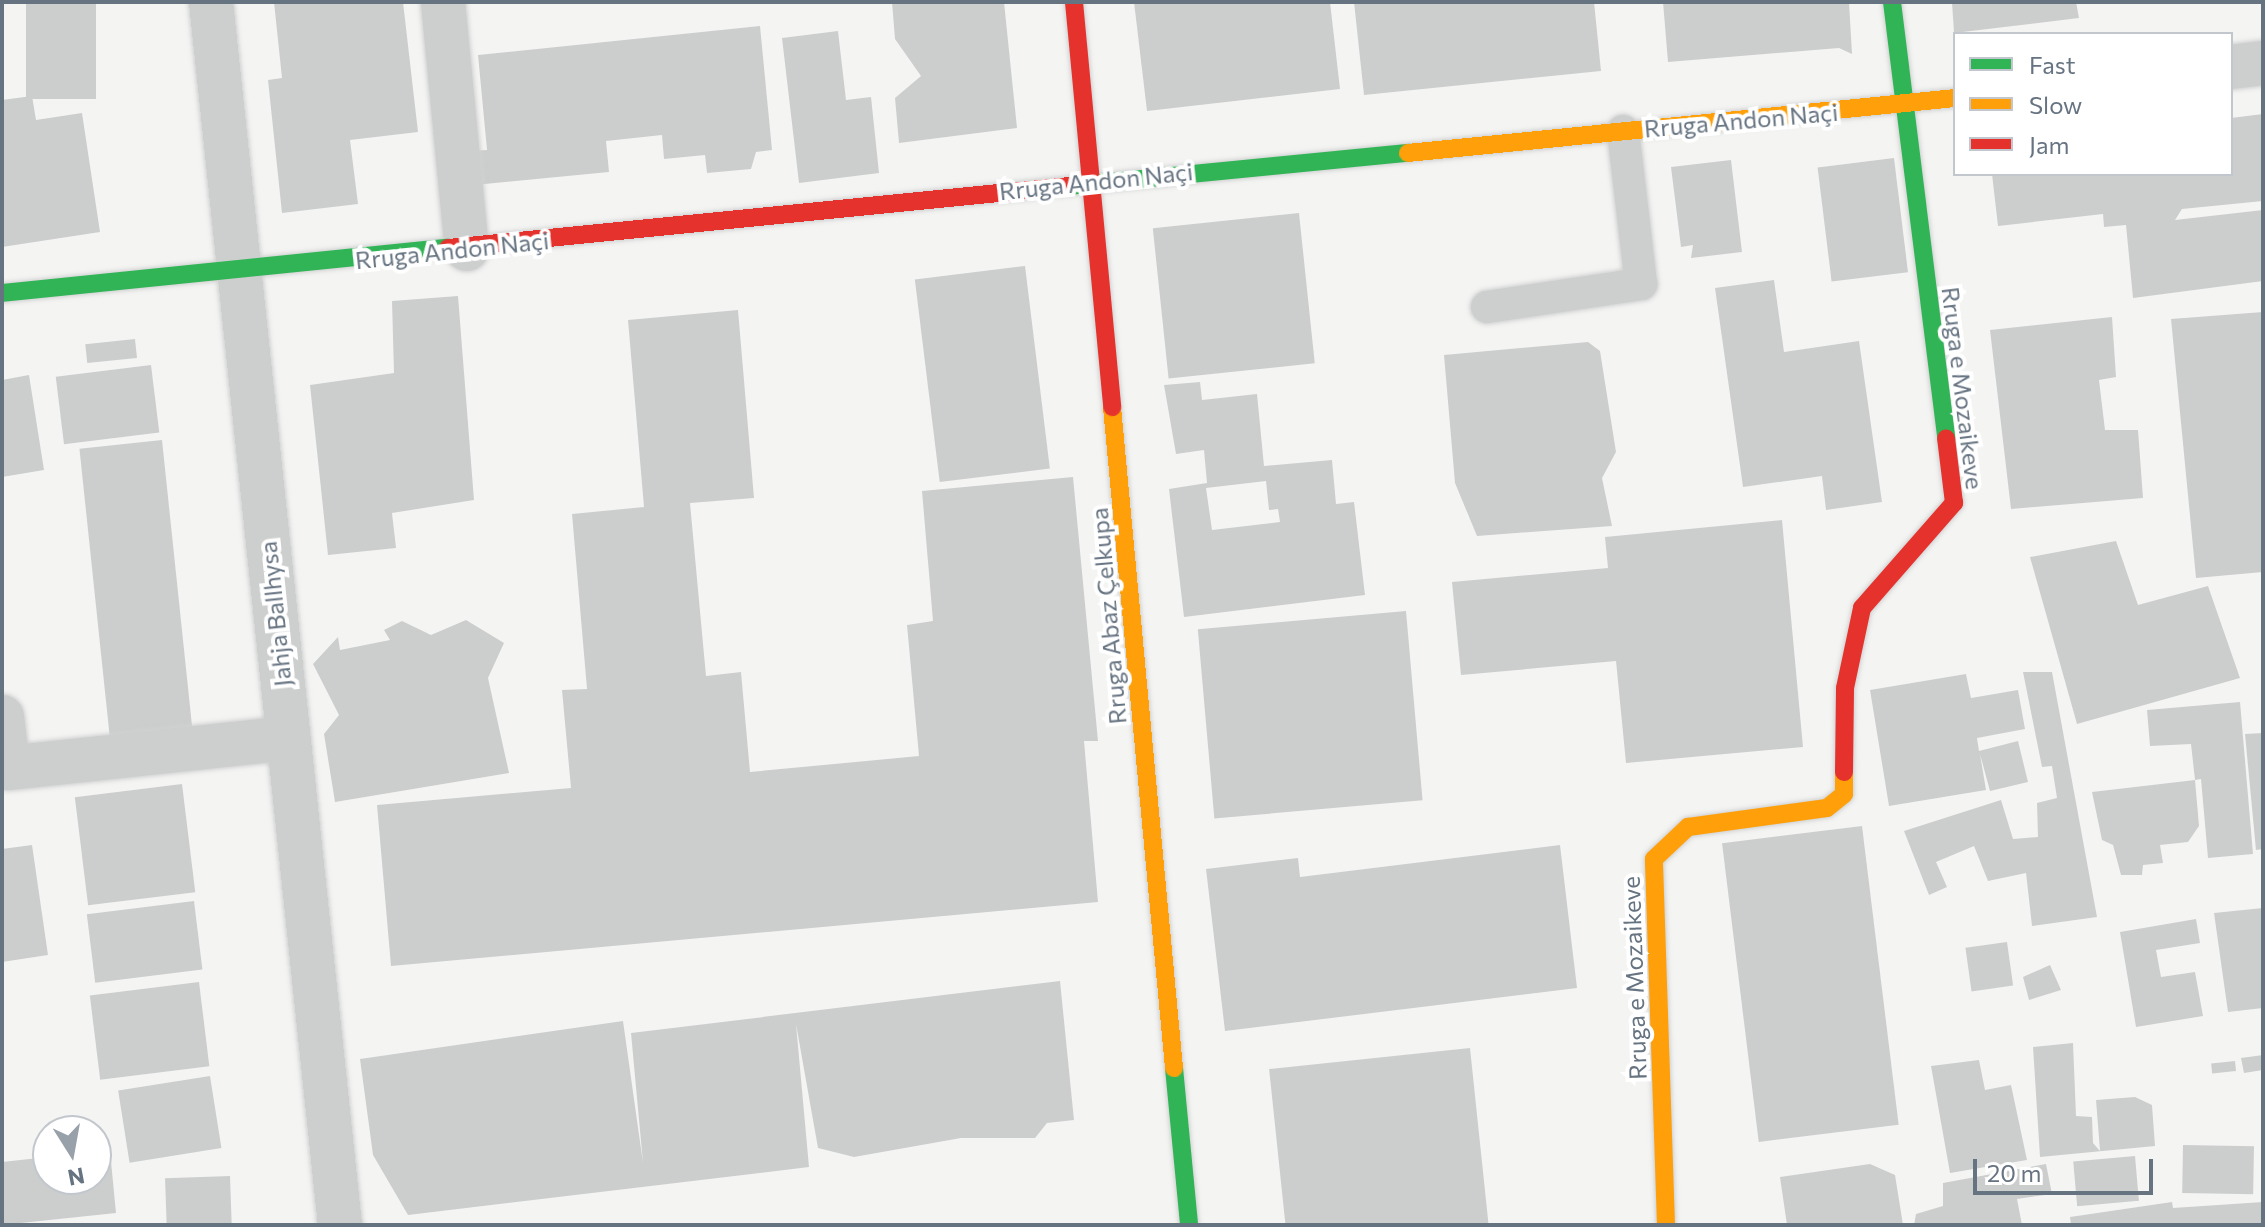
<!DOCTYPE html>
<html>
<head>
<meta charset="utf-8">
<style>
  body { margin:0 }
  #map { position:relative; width:2265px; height:1227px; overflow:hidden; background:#f4f4f3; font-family:Commissioner,sans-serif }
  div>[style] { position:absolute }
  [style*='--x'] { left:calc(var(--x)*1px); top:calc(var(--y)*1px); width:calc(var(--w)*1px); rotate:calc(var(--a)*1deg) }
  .building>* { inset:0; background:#cccece; transform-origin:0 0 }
  .roads { filter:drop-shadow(0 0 2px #d0d1d1) drop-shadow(0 0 2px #d0d1d1) }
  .lane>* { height:32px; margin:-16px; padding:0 16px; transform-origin:16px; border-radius:16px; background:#cdcece }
  .street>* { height:44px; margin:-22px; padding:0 22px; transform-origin:22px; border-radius:22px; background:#cdcece }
  .fast>* { height:18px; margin:-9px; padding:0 9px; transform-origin:9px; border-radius:9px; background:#30b455 }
  .slow>* { height:18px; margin:-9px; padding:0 9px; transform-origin:9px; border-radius:9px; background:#ff9f0a }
  .jam>* { height:18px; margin:-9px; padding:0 9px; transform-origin:9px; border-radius:9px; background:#e5322d }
  span { translate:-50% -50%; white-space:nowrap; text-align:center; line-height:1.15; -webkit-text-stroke:8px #fff; paint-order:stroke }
  .street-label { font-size:24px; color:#667381 }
  .frame { position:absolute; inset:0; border:4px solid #667381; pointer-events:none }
  .legend { position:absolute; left:1953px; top:32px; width:280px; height:144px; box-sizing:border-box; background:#fff; border:2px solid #c2c7cd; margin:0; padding:10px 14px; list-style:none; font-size:24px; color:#667381 }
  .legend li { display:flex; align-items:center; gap:16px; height:40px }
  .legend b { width:40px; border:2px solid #c2c7cd }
  .north { position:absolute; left:32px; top:1115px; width:80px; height:80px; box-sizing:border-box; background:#fff; border:2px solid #c2c7cd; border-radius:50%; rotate:169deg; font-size:22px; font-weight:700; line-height:32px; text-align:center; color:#667381 }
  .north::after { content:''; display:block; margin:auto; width:28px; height:36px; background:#98a0a9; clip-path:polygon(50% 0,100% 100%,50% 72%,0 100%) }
  .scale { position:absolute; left:1973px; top:1159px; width:180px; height:36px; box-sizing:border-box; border:4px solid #667381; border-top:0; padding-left:10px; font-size:24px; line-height:28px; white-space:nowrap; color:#667381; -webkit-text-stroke:6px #fff; paint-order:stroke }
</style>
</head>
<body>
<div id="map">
  <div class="building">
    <i style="left:26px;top:2px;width:70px;height:97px"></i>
    <i style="clip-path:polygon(274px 2px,403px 2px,418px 132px,350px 140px,358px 204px,282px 213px,268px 80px,282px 78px)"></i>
    <i style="clip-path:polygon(892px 2px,1004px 2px,1017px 128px,899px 143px,895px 98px,921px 76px,895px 39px)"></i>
    <i style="clip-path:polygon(1134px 2px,1330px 2px,1340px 89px,1147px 111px)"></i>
    <i style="clip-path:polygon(1354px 2px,1594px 2px,1601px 71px,1364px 95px)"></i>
    <i style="clip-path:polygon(1663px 2px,1849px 2px,1852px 54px,1839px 48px,1668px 62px)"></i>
    <i style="clip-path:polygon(1952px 2px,2076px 2px,2079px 18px,1954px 33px)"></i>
    <i style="clip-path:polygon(760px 26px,772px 150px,756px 152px,751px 169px,707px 173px,705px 155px,664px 159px,662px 135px,606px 141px,609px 172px,475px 185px,471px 151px,487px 150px,478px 55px)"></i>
    <i style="clip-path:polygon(838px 31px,846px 100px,871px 97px,879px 173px,799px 183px,782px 38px)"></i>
    <i style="clip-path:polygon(32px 96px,36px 120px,82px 113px,100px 232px,2px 247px,2px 100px)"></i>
    <i style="clip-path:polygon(2263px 114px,2263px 201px,2182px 209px,2175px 220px,2263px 210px,2263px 281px,2133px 298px,2126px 225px,2104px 227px,2103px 214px,1998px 226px,1992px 174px,2231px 174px,2231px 118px)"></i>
    <i style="left:1894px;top:158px;width:115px;height:77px;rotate:83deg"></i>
    <i style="clip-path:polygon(1731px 160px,1742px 252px,1691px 258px,1693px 245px,1681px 247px,1671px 167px)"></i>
    <i style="left:1299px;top:213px;width:151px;height:147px;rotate:84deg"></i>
    <i style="left:1025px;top:266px;width:204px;height:111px;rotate:83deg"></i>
    <i style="clip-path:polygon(1774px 280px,1784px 352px,1859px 341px,1882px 502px,1826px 510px,1822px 476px,1743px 487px,1715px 288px)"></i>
    <i style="clip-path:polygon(458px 296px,474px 500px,392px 513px,396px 548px,328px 555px,310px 385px,394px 373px,392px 301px)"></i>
    <i style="clip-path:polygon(738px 310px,754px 498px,690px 503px,706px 676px,741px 672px,750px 772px,919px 756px,907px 625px,933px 621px,922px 491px,1073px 477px,1098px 741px,1084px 741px,1098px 902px,391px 966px,377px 805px,571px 788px,562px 690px,587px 689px,572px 514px,644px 507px,628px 320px)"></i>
    <i style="clip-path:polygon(2263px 312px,2263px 572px,2196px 578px,2171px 319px)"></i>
    <i style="clip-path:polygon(2112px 317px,2116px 377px,2099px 380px,2105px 430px,2138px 430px,2143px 498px,2011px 509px,1990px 330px)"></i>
    <i style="left:135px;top:339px;width:19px;height:50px;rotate:84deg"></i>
    <i style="clip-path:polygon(1588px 342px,1600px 351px,1616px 452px,1602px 478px,1612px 526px,1477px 536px,1455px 483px,1444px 355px)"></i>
    <i style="left:151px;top:365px;width:68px;height:96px;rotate:83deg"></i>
    <i style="clip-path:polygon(29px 375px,44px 470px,2px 477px,2px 380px)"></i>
    <i style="clip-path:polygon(evenodd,1200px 382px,1202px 400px,1257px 394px,1264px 466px,1332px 460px,1336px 504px,1354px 502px,1365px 595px,1184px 617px,1169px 489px,1207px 483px,1204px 450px,1176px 454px,1164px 385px,1200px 382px,1266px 481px,1269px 510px,1278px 509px,1280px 522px,1212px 530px,1206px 488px,1266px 481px)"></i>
    <i style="left:162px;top:440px;width:293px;height:83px;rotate:84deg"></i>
    <i style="clip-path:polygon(1782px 520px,1803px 747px,1626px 763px,1616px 661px,1461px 675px,1452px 582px,1608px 568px,1605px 537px)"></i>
    <i style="clip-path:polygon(2116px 541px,2138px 605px,2208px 586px,2240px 678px,2077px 724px,2030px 557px)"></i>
    <i style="left:1406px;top:611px;width:190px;height:209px;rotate:85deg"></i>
    <i style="clip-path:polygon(466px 620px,504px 643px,488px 678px,509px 773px,335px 802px,324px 734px,339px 715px,313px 664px,338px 637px,340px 650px,390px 640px,384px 630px,402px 621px,431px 635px)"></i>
    <i style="clip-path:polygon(2023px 672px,2052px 672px,2097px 917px,2032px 926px,2026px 873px,1988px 881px,1974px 846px,1936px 862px,1947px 887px,1929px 895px,1904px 831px,2001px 800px,2013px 839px,2038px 837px,2037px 803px,2057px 798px,2052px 766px,2042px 767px)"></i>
    <i style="clip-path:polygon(1966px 674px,1971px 698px,2018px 690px,2025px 729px,1977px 738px,1979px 751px,2018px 741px,2028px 782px,1990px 791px,1980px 754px,1986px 790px,1889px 806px,1870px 690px)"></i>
    <i style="clip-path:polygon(2240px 702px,2253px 854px,2208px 858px,2201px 779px,2195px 780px,2199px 826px,2188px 842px,2160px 845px,2163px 863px,2143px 865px,2142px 875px,2121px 875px,2113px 845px,2102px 840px,2092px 792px,2195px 780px,2191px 744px,2150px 746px,2147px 710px)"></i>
    <i style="clip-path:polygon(2263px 733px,2263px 849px,2256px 850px,2245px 734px)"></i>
    <i style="left:182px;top:784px;width:109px;height:108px;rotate:83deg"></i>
    <i style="left:1862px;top:826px;width:301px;height:141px;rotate:83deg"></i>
    <i style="clip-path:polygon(32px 845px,48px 955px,2px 962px,2px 849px)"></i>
    <i style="clip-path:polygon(1560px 845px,1577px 988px,1225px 1031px,1206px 869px,1298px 858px,1300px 877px)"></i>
    <i style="left:194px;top:901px;width:69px;height:108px;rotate:83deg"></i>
    <i style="clip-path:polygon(2263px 908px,2263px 1008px,2228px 1012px,2214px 913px)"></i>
    <i style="clip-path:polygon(2196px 919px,2200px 943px,2156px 950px,2161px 977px,2195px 972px,2203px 1016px,2136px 1027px,2120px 932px)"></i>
    <i style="left:2007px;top:942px;width:44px;height:42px;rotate:82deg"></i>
    <i style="clip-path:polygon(2050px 965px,2061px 990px,2029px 1000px,2023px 977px)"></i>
    <i style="clip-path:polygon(1060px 981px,1074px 1120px,1047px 1123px,1035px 1138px,961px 1138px,854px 1157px,818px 1148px,796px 1024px,809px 1167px,408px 1215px,373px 1155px,360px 1059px,623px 1021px,643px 1163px,631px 1033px)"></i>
    <i style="left:199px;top:982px;width:85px;height:110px;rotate:83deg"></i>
    <i style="clip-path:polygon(2073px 1043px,2076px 1116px,2092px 1117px,2093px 1143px,2100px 1151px,2096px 1100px,2135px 1097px,2152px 1105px,2155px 1146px,2040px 1157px,2033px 1047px)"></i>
    <i style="left:1470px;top:1048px;width:178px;height:202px;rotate:84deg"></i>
    <i style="clip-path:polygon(2263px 1055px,2263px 1070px,2244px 1073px,2241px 1058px)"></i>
    <i style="clip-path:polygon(1979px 1060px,1985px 1090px,2011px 1085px,2027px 1160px,1950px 1173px,1931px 1066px)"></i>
    <i style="left:2235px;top:1061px;width:10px;height:24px;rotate:84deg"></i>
    <i style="left:210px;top:1076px;width:73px;height:93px;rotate:81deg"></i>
    <i style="left:2183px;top:1145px;width:71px;height:48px;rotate:1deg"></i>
    <i style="clip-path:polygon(110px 1151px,116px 1213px,2px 1225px,2px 1162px,48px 1157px,48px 1179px,96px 1179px,96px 1153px)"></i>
    <i style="left:2135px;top:1156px;width:45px;height:62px;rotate:85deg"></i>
    <i style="clip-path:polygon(1870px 1164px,1895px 1175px,1903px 1225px,1787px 1225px,1780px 1177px)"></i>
    <i style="clip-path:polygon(2046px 1164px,2052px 1194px,2017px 1199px,2022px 1225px,1914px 1225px,1916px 1214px,1943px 1206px,1943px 1183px)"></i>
    <i style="left:230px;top:1176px;width:49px;height:65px;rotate:88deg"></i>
    <i style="clip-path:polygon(2172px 1202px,2173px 1208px,2263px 1202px,2263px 1225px,2071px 1225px,2070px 1217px)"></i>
  </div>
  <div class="roads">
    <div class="lane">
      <i style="--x:1487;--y:307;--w:156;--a:-8.5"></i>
      <i style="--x:1641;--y:284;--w:154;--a:-96.7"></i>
    </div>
    <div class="street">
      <i style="--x:211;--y:2;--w:1230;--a:83.98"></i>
      <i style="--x:443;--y:2;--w:248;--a:84.5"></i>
      <i style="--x:2231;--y:67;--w:32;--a:-7"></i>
      <i style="--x:2;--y:717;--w:51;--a:83.3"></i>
      <i style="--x:8;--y:768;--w:282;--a:-6.1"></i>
    </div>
    <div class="fast">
      <i style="--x:1892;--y:2;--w:439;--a:82.9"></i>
      <i style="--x:1069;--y:186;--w:341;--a:-5.6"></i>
      <i style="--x:2;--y:293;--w:448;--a:-5.8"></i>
      <i style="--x:1174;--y:1068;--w:158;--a:84.5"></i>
    </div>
    <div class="slow">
      <i style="--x:1408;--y:153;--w:550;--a:-5.74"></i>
      <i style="--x:1112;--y:407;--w:664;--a:84.64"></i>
      <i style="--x:1666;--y:1225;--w:366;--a:-91.9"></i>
      <i style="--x:1654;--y:859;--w:47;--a:-43.3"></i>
      <i style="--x:1688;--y:827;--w:140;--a:-7.8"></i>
      <i style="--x:1827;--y:808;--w:22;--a:-39"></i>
      <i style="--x:1844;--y:794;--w:22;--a:-90"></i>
    </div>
    <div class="jam">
      <i style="--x:1074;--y:2;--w:407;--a:84.6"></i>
      <i style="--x:448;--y:248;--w:624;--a:-5.7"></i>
      <i style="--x:1844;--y:772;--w:84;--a:-89.3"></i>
      <i style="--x:1845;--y:688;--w:82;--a:-78"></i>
      <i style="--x:1862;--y:608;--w:140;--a:-48.8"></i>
      <i style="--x:1954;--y:503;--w:65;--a:-97"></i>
    </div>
  </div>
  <div class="street-label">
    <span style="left:1741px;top:120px;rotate:-5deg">Rruga Andon Naçi</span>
    <span style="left:1096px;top:181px;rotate:-6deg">Rruga Andon Naçi</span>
    <span style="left:452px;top:250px;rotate:-6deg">Rruga Andon Naçi</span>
    <span style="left:1963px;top:388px;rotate:83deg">Rruga e Mozaikeve</span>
    <span style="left:275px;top:614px;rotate:-96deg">Jahja Ballhysa</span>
    <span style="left:1108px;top:616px;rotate:-95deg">Rruga Abaz Çelkupa</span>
    <span style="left:1634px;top:978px;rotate:-92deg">Rruga e Mozaikeve</span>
  </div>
  <div class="frame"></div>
  <ul class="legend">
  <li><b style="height:10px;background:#30b455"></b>Fast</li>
  <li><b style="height:10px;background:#ff9f0a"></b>Slow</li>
  <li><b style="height:10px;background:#e5322d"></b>Jam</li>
  </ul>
  <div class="north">N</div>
  <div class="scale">20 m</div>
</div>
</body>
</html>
